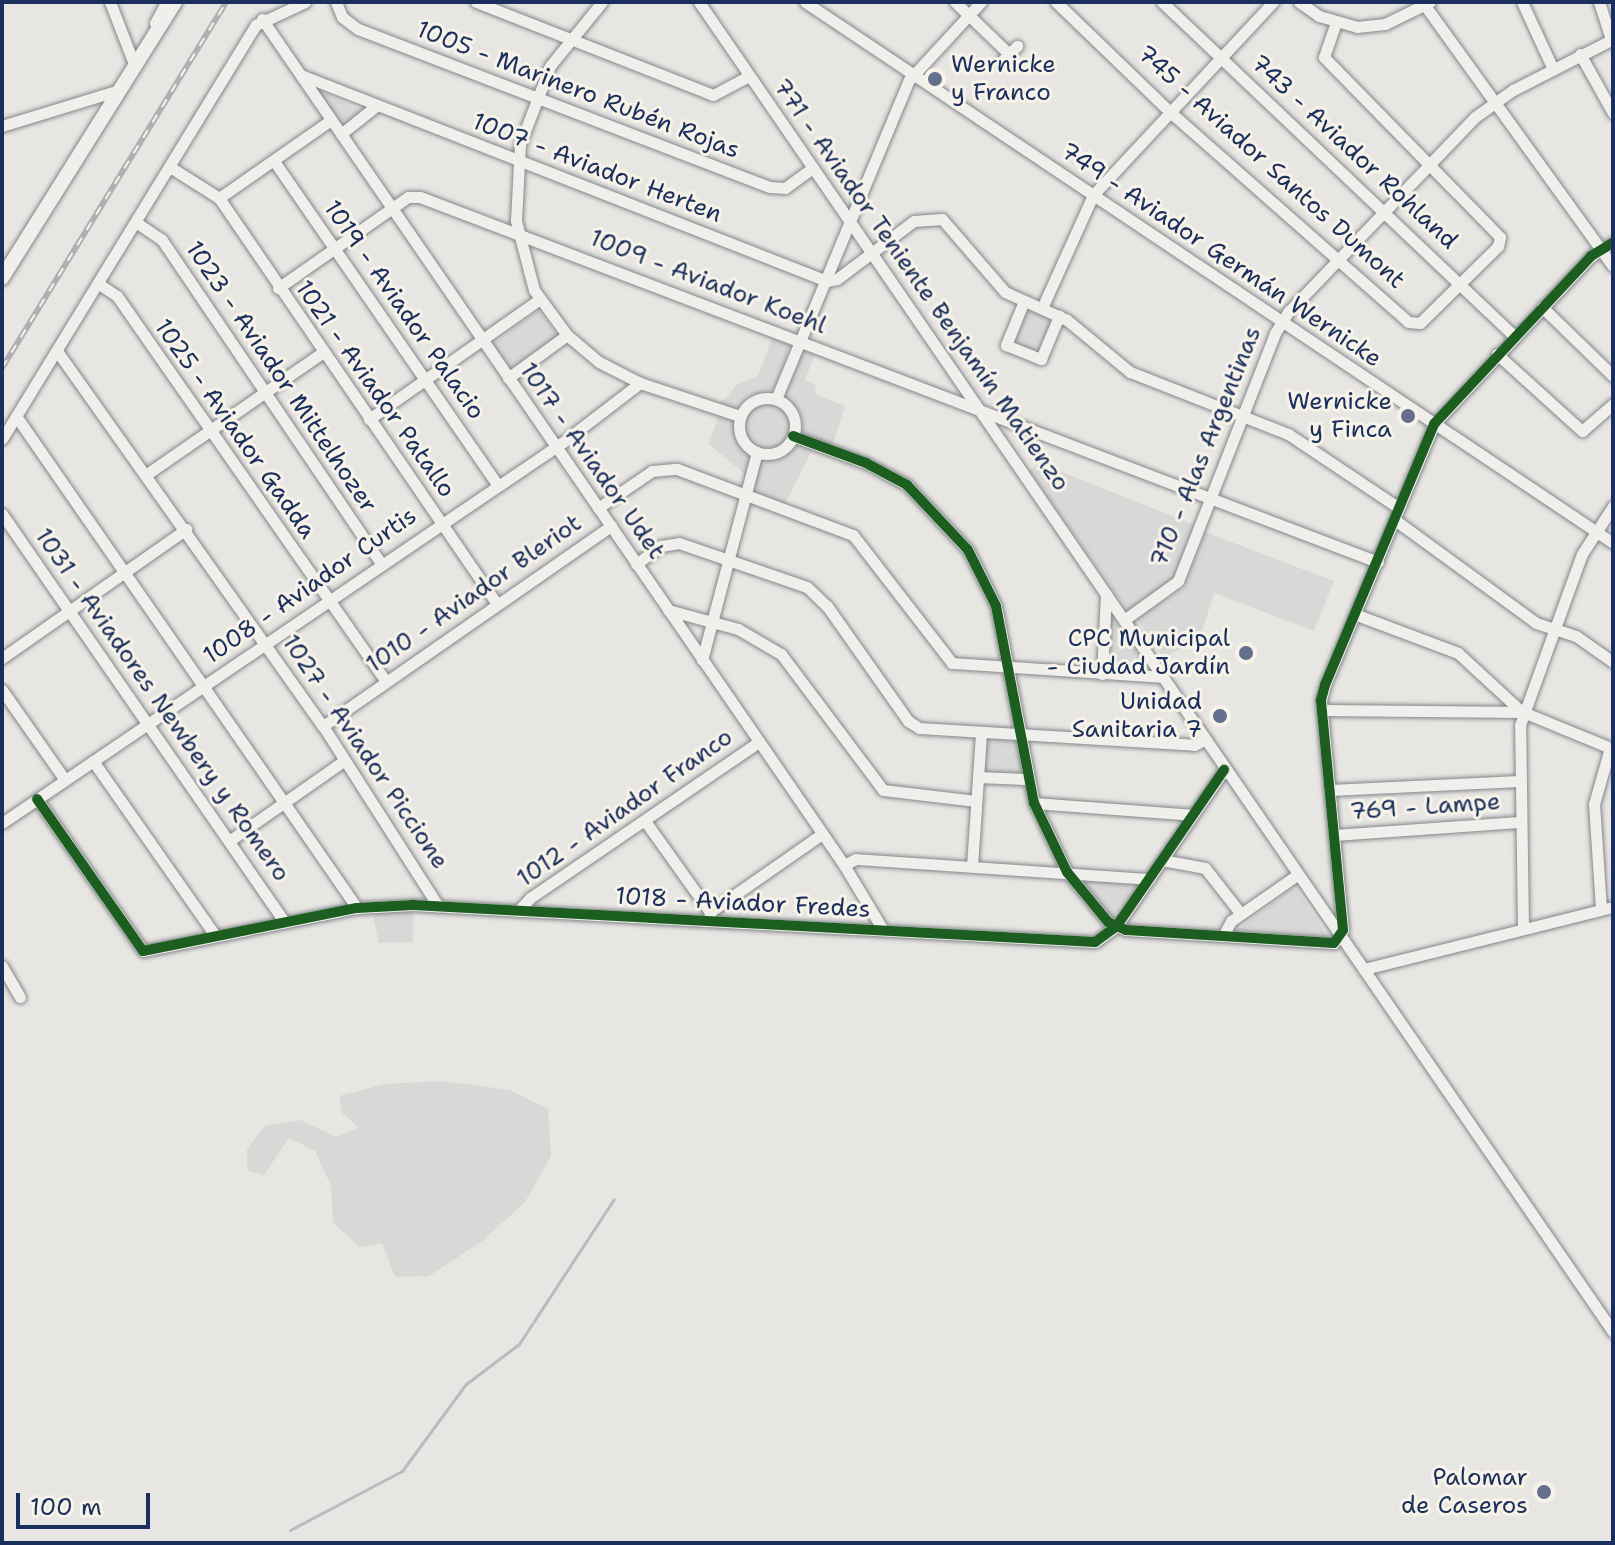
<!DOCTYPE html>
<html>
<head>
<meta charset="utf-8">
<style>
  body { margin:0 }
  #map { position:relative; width:1615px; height:1545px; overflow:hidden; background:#e8e6e2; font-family:"Shantell Sans",sans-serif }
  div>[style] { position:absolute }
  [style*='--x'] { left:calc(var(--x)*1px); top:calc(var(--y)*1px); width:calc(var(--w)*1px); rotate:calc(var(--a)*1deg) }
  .built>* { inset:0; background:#d8d8d6; transform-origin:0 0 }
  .round { border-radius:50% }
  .stream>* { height:3px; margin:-1.5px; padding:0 1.5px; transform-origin:1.5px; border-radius:1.5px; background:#b8bbc2 }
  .roads { filter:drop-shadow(0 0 2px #83868d) drop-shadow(0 0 2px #83868d) }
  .minor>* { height:11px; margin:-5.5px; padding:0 5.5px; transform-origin:5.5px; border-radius:5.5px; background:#f0efeb }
  .minor>.ring { margin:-5.5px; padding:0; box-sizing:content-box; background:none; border:11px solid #f0efeb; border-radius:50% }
  .major>* { height:14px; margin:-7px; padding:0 7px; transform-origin:7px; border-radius:7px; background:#f0efeb }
  .rail>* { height:6px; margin-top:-3px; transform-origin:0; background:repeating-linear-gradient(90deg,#f7f3e8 0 9px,#afb0b3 0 18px); box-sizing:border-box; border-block:2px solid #afb0b3 }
  .cycleway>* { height:10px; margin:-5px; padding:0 5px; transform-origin:5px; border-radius:5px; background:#1b5e20 }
  .dots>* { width:22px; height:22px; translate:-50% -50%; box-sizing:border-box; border:4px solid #f7f3e8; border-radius:50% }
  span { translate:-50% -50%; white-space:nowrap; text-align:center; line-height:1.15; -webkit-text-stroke:6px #f7f3e8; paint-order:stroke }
  .poi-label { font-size:24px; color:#1b2f5e }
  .left { translate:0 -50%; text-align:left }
  .right { translate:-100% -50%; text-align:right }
  .street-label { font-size:24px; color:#1b2f5e }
  .frame { position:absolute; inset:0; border:4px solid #1b2f5e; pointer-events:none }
  .scale { position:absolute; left:16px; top:1493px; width:134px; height:36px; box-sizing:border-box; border:4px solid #1b2f5e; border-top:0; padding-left:10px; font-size:24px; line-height:28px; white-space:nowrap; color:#1b2f5e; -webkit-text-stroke:6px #f7f3e8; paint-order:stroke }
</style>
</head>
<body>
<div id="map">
  <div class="built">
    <i style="clip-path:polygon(311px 87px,362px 111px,341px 131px)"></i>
    <i style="left:1024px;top:301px;width:38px;height:48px;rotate:23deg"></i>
    <i style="left:539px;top:310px;width:34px;height:57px;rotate:54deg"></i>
    <i style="clip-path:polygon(773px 335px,790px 346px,774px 390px,748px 396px,737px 409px,719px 405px,738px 384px,758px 376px)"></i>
    <i style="clip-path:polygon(803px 349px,815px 354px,805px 380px,816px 385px,815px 394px,845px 406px,832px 447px,802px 434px,801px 415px,782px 398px,797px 350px)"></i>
    <i class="round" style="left:742px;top:400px;width:50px;height:50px"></i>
    <i style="clip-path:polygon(719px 413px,735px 421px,737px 439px,751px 456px,747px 476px,709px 444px)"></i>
    <i style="clip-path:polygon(795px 442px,813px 448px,784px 506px,751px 494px,761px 454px,777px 454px)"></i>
    <i style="clip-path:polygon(1039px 463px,1195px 525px,1171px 583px,1129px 613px,1029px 470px)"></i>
    <i style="clip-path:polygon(1205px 532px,1334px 581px,1314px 631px,1214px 593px,1200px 638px,1164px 658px,1137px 619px,1184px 588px)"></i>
    <i style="clip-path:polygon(1107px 610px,1133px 647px,1149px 672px,1107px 671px)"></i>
    <i style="clip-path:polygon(982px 738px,1016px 739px,1023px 777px,980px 775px)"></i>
    <i style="clip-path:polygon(1081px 879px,1137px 883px,1137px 888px,1112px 917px)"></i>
    <i style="clip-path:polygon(1292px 888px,1298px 890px,1329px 939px,1237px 930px)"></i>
    <i style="clip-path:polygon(413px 910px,413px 942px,379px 943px,372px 912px)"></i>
    <i style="clip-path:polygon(442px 1081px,510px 1090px,548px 1109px,551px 1156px,525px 1202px,481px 1242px,429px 1276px,395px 1277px,382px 1243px,360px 1247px,333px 1223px,331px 1186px,315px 1151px,289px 1138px,264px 1175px,247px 1170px,247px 1149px,266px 1125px,301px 1120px,336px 1137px,359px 1128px,342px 1113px,339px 1096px,385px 1084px)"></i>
  </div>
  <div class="stream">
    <i style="--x:290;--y:1530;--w:127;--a:-27.8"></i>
    <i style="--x:402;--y:1471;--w:108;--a:-53.7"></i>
    <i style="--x:466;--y:1384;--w:66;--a:-37"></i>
    <i style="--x:519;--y:1344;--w:173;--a:-56.8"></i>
  </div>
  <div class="roads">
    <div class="minor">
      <i style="--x:110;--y:2;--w:66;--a:68.8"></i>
      <i style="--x:336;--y:2;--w:16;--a:68"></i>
      <i style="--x:342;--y:17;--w:20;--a:37"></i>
      <i style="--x:358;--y:29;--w:441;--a:21"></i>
      <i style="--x:770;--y:187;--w:15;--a:4"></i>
      <i style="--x:785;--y:188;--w:34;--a:-36"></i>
      <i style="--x:476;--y:2;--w:255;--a:21.4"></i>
      <i style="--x:713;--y:95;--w:41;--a:-27.8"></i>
      <i style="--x:602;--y:2;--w:82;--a:129.1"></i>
      <i style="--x:550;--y:66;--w:84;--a:111"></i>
      <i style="--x:520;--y:144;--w:77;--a:93"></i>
      <i style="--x:516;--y:221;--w:71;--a:75.4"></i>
      <i style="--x:534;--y:290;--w:56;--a:53.7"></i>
      <i style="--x:567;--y:335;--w:42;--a:40.2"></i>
      <i style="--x:599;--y:362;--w:46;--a:27.1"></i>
      <i style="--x:640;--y:383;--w:105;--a:18.3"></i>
      <i style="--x:699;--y:2;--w:1614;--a:55.5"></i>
      <i style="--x:805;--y:2;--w:972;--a:33.8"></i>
      <i style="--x:955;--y:2;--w:75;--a:43.9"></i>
      <i style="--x:1056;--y:2;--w:157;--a:44"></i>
      <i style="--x:1169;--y:111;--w:319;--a:41.4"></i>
      <i style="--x:1408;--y:322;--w:12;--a:5"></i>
      <i style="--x:1420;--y:323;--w:110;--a:-44.6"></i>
      <i style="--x:1498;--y:246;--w:9;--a:-77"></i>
      <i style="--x:1500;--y:237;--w:252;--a:-134.4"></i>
      <i style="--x:1324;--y:57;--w:37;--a:-71"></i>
      <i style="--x:1162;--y:2;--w:485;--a:43.5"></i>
      <i style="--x:1299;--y:2;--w:24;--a:35"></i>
      <i style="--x:1319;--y:16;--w:40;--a:16"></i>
      <i style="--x:1357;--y:27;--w:28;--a:-6"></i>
      <i style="--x:1385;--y:24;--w:50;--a:-26.1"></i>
      <i style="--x:1522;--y:2;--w:74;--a:65.2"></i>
      <i style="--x:1599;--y:2;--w:39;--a:72"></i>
      <i style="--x:1426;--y:7;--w:319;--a:54.2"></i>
      <i style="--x:262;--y:19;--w:1027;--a:55.47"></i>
      <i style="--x:844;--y:865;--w:76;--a:59"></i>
      <i style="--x:155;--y:23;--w:24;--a:-62"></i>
      <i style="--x:1580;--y:54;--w:68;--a:60.8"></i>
      <i style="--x:1001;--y:62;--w:23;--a:-45"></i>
      <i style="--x:301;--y:75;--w:565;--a:21.39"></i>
      <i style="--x:827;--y:281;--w:10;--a:-11"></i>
      <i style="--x:837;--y:279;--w:96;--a:-37"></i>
      <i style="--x:914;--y:221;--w:28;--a:-4"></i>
      <i style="--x:942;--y:219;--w:96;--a:49.2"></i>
      <i style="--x:1005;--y:292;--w:68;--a:24.3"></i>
      <i style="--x:1067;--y:320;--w:82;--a:39.5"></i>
      <i style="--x:1130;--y:372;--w:170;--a:21.4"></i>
      <i style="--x:1288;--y:434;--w:133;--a:33.7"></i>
      <i style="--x:2;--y:126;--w:119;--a:-17.1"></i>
      <i style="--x:341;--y:134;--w:45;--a:-38.7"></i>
      <i style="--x:274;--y:161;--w:393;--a:55.4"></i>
      <i style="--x:170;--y:167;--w:58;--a:32.3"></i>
      <i style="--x:219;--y:198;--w:136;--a:-34.9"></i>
      <i style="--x:219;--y:198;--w:492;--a:55.6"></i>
      <i style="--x:137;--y:223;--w:30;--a:34"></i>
      <i style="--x:162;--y:240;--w:391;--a:55.9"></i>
      <i style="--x:99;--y:284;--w:22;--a:34"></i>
      <i style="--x:117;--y:296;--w:470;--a:55.1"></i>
      <i style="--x:278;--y:288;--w:159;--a:-35"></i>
      <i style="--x:408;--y:197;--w:12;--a:0"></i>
      <i style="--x:420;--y:197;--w:1025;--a:20.86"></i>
      <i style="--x:1024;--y:301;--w:48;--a:112.2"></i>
      <i style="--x:1006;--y:345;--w:38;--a:22"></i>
      <i style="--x:1041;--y:359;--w:47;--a:-67.3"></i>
      <i style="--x:1542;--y:307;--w:99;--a:44.2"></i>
      <i style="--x:1042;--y:308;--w:124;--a:-65.7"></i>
      <i style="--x:1093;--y:195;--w:264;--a:-47"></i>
      <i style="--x:57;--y:351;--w:460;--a:54.7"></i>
      <i style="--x:323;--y:726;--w:214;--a:57.4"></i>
      <i style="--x:1497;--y:354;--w:115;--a:42.2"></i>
      <i style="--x:1582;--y:431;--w:41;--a:-41.1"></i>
      <i style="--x:508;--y:378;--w:73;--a:-36.1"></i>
      <i class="ring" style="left:739px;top:398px;width:45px;height:45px"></i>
      <i style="--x:776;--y:399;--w:346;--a:-67.4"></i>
      <i style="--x:909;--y:80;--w:106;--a:-47.3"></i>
      <i style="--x:16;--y:416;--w:599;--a:55.27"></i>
      <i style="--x:369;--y:419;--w:209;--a:-35.1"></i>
      <i style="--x:793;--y:436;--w:78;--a:20.3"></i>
      <i style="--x:866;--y:463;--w:47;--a:28.2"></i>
      <i style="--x:907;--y:485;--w:89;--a:46.8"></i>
      <i style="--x:968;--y:550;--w:63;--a:63.4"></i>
      <i style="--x:996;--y:606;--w:201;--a:79.1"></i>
      <i style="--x:1034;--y:803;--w:76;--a:64.4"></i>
      <i style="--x:1067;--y:872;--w:65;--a:50.6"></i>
      <i style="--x:1108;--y:922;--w:20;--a:24"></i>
      <i style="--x:1126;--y:930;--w:208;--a:3.6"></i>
      <i style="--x:1334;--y:943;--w:16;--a:-55"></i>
      <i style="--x:1343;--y:930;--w:231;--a:-95.5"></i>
      <i style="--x:1321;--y:700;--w:16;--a:-75"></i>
      <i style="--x:1325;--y:685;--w:283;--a:-67.3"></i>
      <i style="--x:1434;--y:424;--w:230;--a:-46.9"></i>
      <i style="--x:1591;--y:256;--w:26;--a:-31"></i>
      <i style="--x:2;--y:439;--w:486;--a:-58.5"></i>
      <i style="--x:256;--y:25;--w:54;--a:-25.1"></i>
      <i style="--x:147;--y:474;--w:213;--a:-34.7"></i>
      <i style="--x:598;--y:508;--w:65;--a:-34.4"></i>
      <i style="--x:652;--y:471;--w:25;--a:-5"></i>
      <i style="--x:677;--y:469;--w:188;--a:20.6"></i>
      <i style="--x:853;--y:535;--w:162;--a:52.3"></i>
      <i style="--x:952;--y:663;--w:211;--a:3.8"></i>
      <i style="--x:2;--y:514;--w:495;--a:55.3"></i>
      <i style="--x:1395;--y:520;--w:175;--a:36.1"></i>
      <i style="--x:1536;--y:623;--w:42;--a:18"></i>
      <i style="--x:1576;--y:636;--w:45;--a:35.1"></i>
      <i style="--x:636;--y:564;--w:31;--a:-36"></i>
      <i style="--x:661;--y:546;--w:18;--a:-9"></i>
      <i style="--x:679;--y:543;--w:135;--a:19"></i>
      <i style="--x:807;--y:587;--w:28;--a:44"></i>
      <i style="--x:827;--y:606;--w:141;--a:54.8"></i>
      <i style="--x:908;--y:721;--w:13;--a:32"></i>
      <i style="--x:919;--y:728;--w:276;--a:3.5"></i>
      <i style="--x:1194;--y:745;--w:11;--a:-27"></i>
      <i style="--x:668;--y:610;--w:73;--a:15.2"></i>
      <i style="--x:738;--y:629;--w:50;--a:30.2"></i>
      <i style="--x:781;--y:654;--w:170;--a:53.1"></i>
      <i style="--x:883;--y:790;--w:94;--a:6.7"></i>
      <i style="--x:1357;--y:615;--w:108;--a:20.6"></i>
      <i style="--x:1458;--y:653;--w:87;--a:42.7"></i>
      <i style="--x:1124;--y:620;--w:67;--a:-35.8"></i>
      <i style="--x:1178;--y:581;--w:266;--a:-68.6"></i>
      <i style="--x:1275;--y:333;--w:26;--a:-58"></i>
      <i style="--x:1289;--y:311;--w:269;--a:-46.2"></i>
      <i style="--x:1475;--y:117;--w:47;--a:-35.4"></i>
      <i style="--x:1513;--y:90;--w:112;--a:-27"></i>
      <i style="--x:2;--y:658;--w:225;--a:-35"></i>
      <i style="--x:702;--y:660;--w:215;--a:-75.2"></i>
      <i style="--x:1102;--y:674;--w:80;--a:-87.1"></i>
      <i style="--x:2;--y:690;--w:110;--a:55"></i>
      <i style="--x:1322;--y:710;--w:201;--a:0.6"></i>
      <i style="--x:1523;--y:712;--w:97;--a:22.3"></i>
      <i style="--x:323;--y:726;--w:351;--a:-34.8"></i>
      <i style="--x:93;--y:761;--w:213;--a:55"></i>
      <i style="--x:978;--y:777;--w:47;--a:2.4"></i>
      <i style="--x:1330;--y:790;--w:189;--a:-2.7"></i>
      <i style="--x:37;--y:799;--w:185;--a:55.1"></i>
      <i style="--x:143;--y:951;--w:218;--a:-11.4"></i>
      <i style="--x:357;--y:908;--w:56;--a:-3.1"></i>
      <i style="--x:413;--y:905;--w:683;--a:3.11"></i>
      <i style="--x:1095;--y:942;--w:26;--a:-36"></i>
      <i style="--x:1116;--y:927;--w:191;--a:-55.5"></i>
      <i style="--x:1034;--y:803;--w:158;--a:4.3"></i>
      <i style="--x:645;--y:821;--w:112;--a:54.5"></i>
      <i style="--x:2;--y:823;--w:678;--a:-34.18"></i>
      <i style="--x:563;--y:442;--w:97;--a:-37.5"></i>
      <i style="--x:1334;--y:835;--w:185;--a:-4"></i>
      <i style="--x:229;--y:841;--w:141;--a:-34.9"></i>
      <i style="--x:1162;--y:860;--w:44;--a:10.5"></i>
      <i style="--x:1205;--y:868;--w:58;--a:52"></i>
      <i style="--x:844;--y:865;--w:13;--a:-27"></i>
      <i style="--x:856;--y:859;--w:294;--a:3.9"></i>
      <i style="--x:972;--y:866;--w:133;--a:-86.1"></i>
      <i style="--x:1601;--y:909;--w:105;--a:-93.8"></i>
      <i style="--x:1594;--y:804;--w:58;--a:-74.1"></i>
      <i style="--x:518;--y:911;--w:18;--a:-47"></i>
      <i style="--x:530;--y:898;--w:277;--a:-34.3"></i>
      <i style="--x:709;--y:920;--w:8;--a:-83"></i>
      <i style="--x:710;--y:912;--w:136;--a:-34.9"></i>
      <i style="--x:1523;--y:928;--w:203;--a:-90.8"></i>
      <i style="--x:1520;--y:725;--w:182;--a:-70.1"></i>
      <i style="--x:1582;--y:554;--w:57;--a:-57.1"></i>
      <i style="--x:1223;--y:936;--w:17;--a:-62"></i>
      <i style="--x:1231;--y:921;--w:80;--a:-34.9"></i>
      <i style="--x:2;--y:966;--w:36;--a:60"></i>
      <i style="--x:1364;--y:969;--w:257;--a:-14"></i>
    </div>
    <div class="major">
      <i style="--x:2;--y:278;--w:326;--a:-57.9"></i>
    </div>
  </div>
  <div class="rail">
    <i style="--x:2;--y:368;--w:429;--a:-58.5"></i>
  </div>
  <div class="cycleway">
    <i style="--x:793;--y:436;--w:78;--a:20.3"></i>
    <i style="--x:866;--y:463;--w:47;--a:28.2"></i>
    <i style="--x:907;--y:485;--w:89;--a:46.8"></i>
    <i style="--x:968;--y:550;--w:63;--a:63.4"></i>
    <i style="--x:996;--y:606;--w:201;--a:79.1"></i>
    <i style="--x:1034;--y:803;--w:76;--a:64.4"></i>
    <i style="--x:1067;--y:872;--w:65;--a:50.6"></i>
    <i style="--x:1108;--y:922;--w:20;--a:24"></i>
    <i style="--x:1126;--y:930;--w:208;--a:3.6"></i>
    <i style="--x:1334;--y:943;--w:16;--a:-55"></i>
    <i style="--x:1343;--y:930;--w:231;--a:-95.5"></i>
    <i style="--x:1321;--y:700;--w:16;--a:-75"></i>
    <i style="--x:1325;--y:685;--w:283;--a:-67.3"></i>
    <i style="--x:1434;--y:424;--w:230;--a:-46.9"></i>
    <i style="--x:1591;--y:256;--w:26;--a:-31"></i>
    <i style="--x:37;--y:799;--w:185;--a:55.1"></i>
    <i style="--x:143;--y:951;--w:218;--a:-11.4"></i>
    <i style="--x:357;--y:908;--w:56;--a:-3.1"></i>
    <i style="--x:413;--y:905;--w:683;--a:3.11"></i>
    <i style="--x:1095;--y:942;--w:26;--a:-36"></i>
    <i style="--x:1116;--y:927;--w:191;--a:-55.5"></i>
  </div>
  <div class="dots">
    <i style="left:935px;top:79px;background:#636f8c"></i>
    <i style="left:1408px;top:416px;background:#636f8c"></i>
    <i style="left:1246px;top:653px;background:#636f8c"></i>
    <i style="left:1220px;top:716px;background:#636f8c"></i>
    <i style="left:1544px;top:1492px;background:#636f8c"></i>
  </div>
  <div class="poi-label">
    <span class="left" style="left:951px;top:79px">Wernicke<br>y Franco</span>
    <span class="right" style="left:1392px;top:416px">Wernicke<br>y Finca</span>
    <span class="right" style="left:1230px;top:653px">CPC Municipal<br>- Ciudad Jardín</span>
    <span class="right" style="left:1202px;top:716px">Unidad<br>Sanitaria 7</span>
    <span class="right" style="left:1528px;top:1492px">Palomar<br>de Caseros</span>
  </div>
  <div class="street-label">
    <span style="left:578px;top:90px;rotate:21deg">1005 - Marinero Rubén Rojas</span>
    <span style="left:1354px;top:152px;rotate:43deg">743 - Aviador Rohland</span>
    <span style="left:1271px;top:167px;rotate:42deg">745 - Aviador Santos Dumont</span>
    <span style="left:597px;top:168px;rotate:21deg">1007 - Aviador Herten</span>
    <span style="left:1221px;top:255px;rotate:34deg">749 - Aviador Germán Wernicke</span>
    <span style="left:708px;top:282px;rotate:21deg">1009 - Aviador Koehl</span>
    <span style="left:921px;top:285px;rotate:55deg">771 - Aviador Teniente Benjamín Matienzo</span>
    <span style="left:404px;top:310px;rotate:55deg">1019 - Aviador Palacio</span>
    <span style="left:281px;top:377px;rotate:56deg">1023 - Aviador Mittelhozer</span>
    <span style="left:375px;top:389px;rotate:55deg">1021 - Aviador Patallo</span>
    <span style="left:235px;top:429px;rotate:55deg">1025 - Aviador Gadda</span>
    <span style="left:1206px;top:447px;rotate:-68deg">710 - Alas Argentinas</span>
    <span style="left:592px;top:461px;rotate:55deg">1017 - Aviador Udet</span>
    <span style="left:310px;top:586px;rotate:-35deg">1008 - Aviador Curtis</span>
    <span style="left:474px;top:594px;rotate:-35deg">1010 - Aviador Bleriot</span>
    <span style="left:162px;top:705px;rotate:55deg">1031 - Aviadores Newbery y Romero</span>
    <span style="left:365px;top:752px;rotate:56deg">1027 - Aviador Piccione</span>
    <span style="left:1425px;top:807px;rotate:-4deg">769 - Lampe</span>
    <span style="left:625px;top:808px;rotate:-35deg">1012 - Aviador Franco</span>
    <span style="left:743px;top:903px;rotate:3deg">1018 - Aviador Fredes</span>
  </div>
  <div class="frame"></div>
  <div class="scale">100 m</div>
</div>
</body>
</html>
